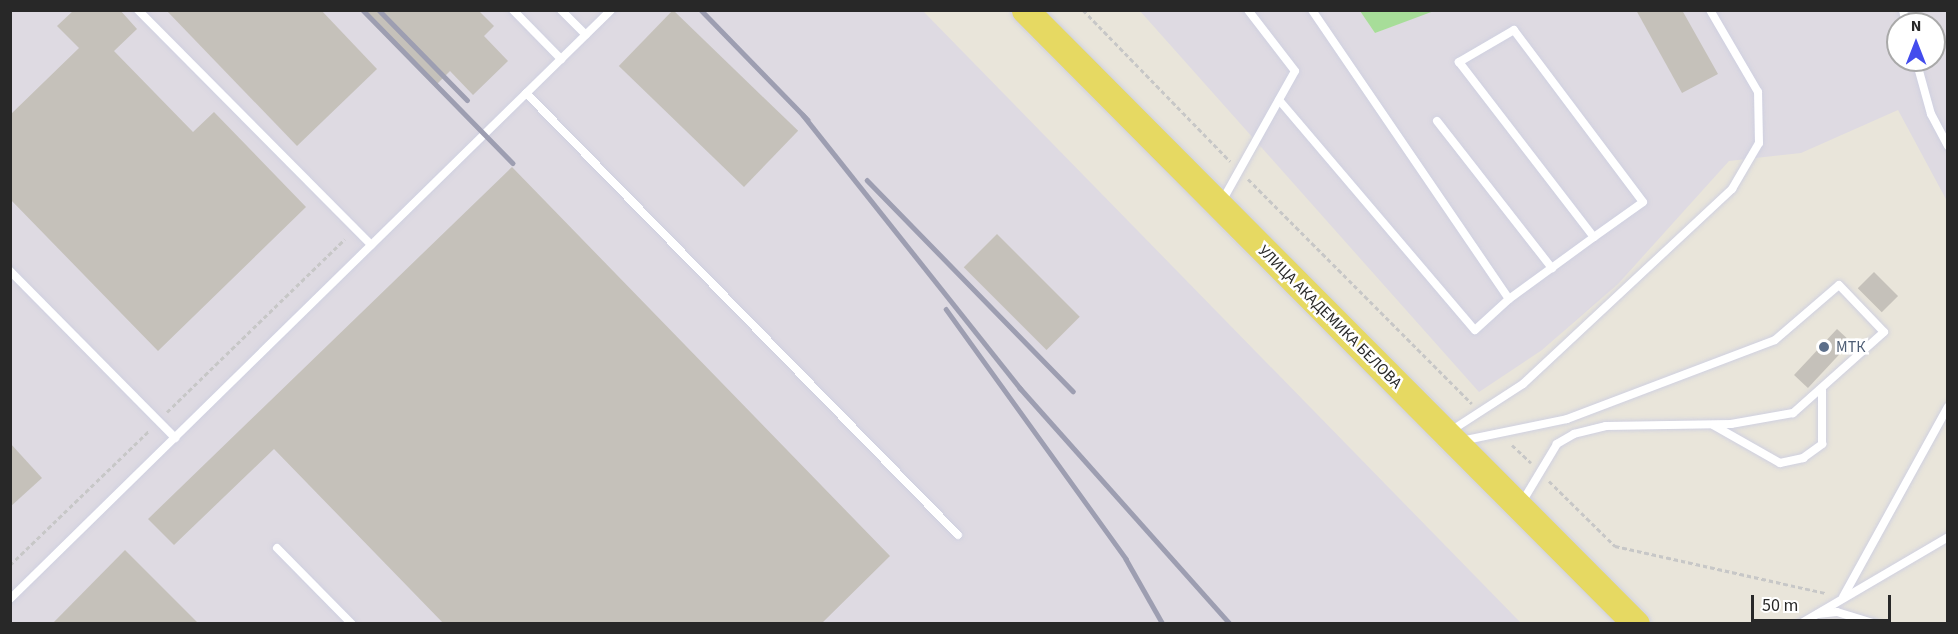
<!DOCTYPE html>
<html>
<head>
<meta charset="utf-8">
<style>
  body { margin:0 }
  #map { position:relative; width:1958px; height:634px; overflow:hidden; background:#e9e5da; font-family:"Source Sans 3",sans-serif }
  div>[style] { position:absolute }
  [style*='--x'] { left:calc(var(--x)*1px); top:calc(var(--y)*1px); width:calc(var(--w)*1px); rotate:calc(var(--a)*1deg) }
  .industrial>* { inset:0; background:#dedae2 }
  .green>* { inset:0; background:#a7dd99 }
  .building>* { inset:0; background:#c5c1ba; transform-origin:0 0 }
  .path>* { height:3px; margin-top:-1.5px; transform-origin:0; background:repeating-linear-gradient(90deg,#c7c7c7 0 4.5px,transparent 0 7.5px) }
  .roads { filter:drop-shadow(0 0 2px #cfd0e0) drop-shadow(0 0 2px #cfd0e0) }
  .lane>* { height:8px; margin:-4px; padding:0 4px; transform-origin:4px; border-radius:4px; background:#fff }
  .primary>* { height:27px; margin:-13.5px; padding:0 13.5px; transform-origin:13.5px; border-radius:13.5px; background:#e6d962 }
  .rail>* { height:4.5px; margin:-2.25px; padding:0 2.25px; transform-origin:2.25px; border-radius:2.25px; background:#9d9eb1 }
  .dots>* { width:16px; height:16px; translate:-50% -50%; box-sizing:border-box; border:3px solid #fff; border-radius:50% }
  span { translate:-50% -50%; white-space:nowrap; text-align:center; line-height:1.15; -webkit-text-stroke:5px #fff; paint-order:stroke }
  .street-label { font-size:16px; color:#282828 }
  .service-label { font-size:16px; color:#4e5e75 }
  .left { translate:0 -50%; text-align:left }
  .frame { position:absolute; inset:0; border:12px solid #282828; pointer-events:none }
  .north { position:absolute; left:1886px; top:12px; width:60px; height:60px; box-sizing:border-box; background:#fff; border:2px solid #a9a9a9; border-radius:50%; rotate:0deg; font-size:16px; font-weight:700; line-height:24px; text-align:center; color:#282828 }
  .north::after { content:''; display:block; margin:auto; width:21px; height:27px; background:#434ced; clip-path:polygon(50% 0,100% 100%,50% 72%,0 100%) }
  .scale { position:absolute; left:1751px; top:595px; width:140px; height:27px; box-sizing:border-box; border:3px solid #282828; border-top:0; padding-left:8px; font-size:18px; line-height:21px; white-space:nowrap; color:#282828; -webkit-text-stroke:4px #fff; paint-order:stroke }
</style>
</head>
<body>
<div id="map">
  <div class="industrial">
    <i style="clip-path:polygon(evenodd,1434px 10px,1947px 11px,1947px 201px,1898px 110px,1801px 153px,1729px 161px,1618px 284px,1542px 350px,1479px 392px,1140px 11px,1360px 11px,1375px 33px,1434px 10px,1898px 24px,1934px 24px,1934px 60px,1898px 60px,1898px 24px)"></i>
    <i style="clip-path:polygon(10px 11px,923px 11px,1521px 623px,11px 623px)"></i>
  </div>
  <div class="green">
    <i style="clip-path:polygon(1360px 11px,1434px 11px,1375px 33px)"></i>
  </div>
  <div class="building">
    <i style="clip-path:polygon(74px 10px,120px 10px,137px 29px,114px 51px,193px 132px,214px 112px,306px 207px,158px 351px,10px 199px,10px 115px,79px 48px,57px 26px)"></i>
    <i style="clip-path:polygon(166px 10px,321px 10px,377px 69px,297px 146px)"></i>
    <i style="clip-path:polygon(365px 10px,478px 10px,494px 26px,484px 36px,508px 61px,473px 95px,450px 71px,437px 84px)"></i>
    <i style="left:673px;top:10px;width:174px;height:78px;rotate:44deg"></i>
    <i style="clip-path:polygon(1636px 10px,1682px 10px,1718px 74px,1682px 93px)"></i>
    <i style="clip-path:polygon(512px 167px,890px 556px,821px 624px,444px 624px,274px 449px,174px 545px,148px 519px)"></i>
    <i style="left:997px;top:234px;width:117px;height:47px;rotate:45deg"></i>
    <i style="left:1874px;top:272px;width:34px;height:23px;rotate:45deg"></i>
    <i style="left:1837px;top:329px;width:19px;height:63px;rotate:43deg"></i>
    <i style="clip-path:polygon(10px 443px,42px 478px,10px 507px)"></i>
    <i style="clip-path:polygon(125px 550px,199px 624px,52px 624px)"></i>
  </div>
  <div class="path">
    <i style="--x:1083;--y:10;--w:211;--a:45.8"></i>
    <i style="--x:1248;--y:179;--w:317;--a:45.1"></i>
    <i style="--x:167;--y:412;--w:248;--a:-44.2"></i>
    <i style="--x:1512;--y:445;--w:26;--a:43"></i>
    <i style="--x:1549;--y:481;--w:93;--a:44.6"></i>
    <i style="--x:1615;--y:546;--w:215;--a:12.6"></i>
    <i style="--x:10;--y:565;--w:194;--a:-44"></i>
  </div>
  <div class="roads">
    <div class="lane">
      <i style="--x:138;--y:10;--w:331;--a:45.2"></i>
      <i style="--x:513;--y:10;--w:69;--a:45.6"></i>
      <i style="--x:561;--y:10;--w:35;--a:45"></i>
      <i style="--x:1903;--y:10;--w:14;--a:78"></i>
      <i style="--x:1916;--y:60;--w:56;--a:74.5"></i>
      <i style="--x:1931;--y:114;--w:36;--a:62"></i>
      <i style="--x:526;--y:93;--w:618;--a:45.66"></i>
      <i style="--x:1279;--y:100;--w:302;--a:49.6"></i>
      <i style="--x:1475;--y:330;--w:46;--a:-42.4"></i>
      <i style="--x:1509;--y:299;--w:350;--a:-124.3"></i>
      <i style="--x:1437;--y:121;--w:187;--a:52"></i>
      <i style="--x:1221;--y:203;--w:151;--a:-60.7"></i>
      <i style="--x:1295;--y:71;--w:77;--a:-127.6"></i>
      <i style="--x:10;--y:271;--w:235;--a:45.3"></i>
      <i style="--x:1509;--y:299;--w:105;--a:-36.1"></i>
      <i style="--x:1594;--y:237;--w:60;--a:-35.5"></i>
      <i style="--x:1643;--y:202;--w:215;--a:-126.9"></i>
      <i style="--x:1514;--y:30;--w:64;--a:149.8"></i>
      <i style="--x:1459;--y:62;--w:221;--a:52.4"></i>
      <i style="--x:1713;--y:425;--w:77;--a:29.6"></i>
      <i style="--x:1780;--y:463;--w:24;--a:-12"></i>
      <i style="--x:1803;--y:458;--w:24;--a:-36"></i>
      <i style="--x:1822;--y:444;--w:54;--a:-90"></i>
      <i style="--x:1449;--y:432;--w:88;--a:-33"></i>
      <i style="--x:1523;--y:384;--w:286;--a:-43"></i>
      <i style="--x:1732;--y:189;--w:53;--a:-59.6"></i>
      <i style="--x:1759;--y:143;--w:51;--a:-91.1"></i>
      <i style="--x:1758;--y:92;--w:95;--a:-120.3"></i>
      <i style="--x:1461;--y:441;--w:108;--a:-11.7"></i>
      <i style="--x:1567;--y:419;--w:222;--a:-20.8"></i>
      <i style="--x:1775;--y:340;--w:84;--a:-40.7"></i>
      <i style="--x:1839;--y:285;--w:65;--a:46.2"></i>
      <i style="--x:1884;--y:332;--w:122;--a:138.3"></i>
      <i style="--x:1793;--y:413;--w:63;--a:169.9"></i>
      <i style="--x:1731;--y:424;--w:125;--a:179.1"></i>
      <i style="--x:1606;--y:426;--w:33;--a:166"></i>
      <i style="--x:1574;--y:434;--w:20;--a:150"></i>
      <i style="--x:1557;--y:444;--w:70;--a:121"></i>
      <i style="--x:277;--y:548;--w:107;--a:45.4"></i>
      <i style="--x:1843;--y:597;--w:217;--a:-61.1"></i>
      <i style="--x:10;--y:599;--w:841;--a:-44.42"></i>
      <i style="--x:1818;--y:614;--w:19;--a:-6"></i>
      <i style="--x:1837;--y:612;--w:41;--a:17.1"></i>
      <i style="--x:1800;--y:624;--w:172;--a:-30.4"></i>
    </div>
    <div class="primary">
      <i style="--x:1025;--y:10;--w:866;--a:45.14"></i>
    </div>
  </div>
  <div class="rail">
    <i style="--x:363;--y:10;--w:214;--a:45.6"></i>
    <i style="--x:379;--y:10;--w:126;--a:45.6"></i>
    <i style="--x:701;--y:10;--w:153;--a:45.8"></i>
    <i style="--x:803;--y:115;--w:349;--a:51.5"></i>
    <i style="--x:1020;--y:388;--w:316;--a:48.3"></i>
    <i style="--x:867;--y:180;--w:295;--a:45.7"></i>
    <i style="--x:946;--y:309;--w:308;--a:54.2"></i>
    <i style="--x:1126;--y:559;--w:75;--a:60.4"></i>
  </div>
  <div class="dots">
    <i style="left:1824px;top:347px;background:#5c6f8a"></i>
  </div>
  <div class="street-label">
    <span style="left:1330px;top:317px;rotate:45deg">УЛИЦА АКАДЕМИКА БЕЛОВА</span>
  </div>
  <div class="service-label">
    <span class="left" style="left:1836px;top:347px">МТК</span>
  </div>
  <div class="frame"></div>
  <div class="north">N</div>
  <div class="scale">50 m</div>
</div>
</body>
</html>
